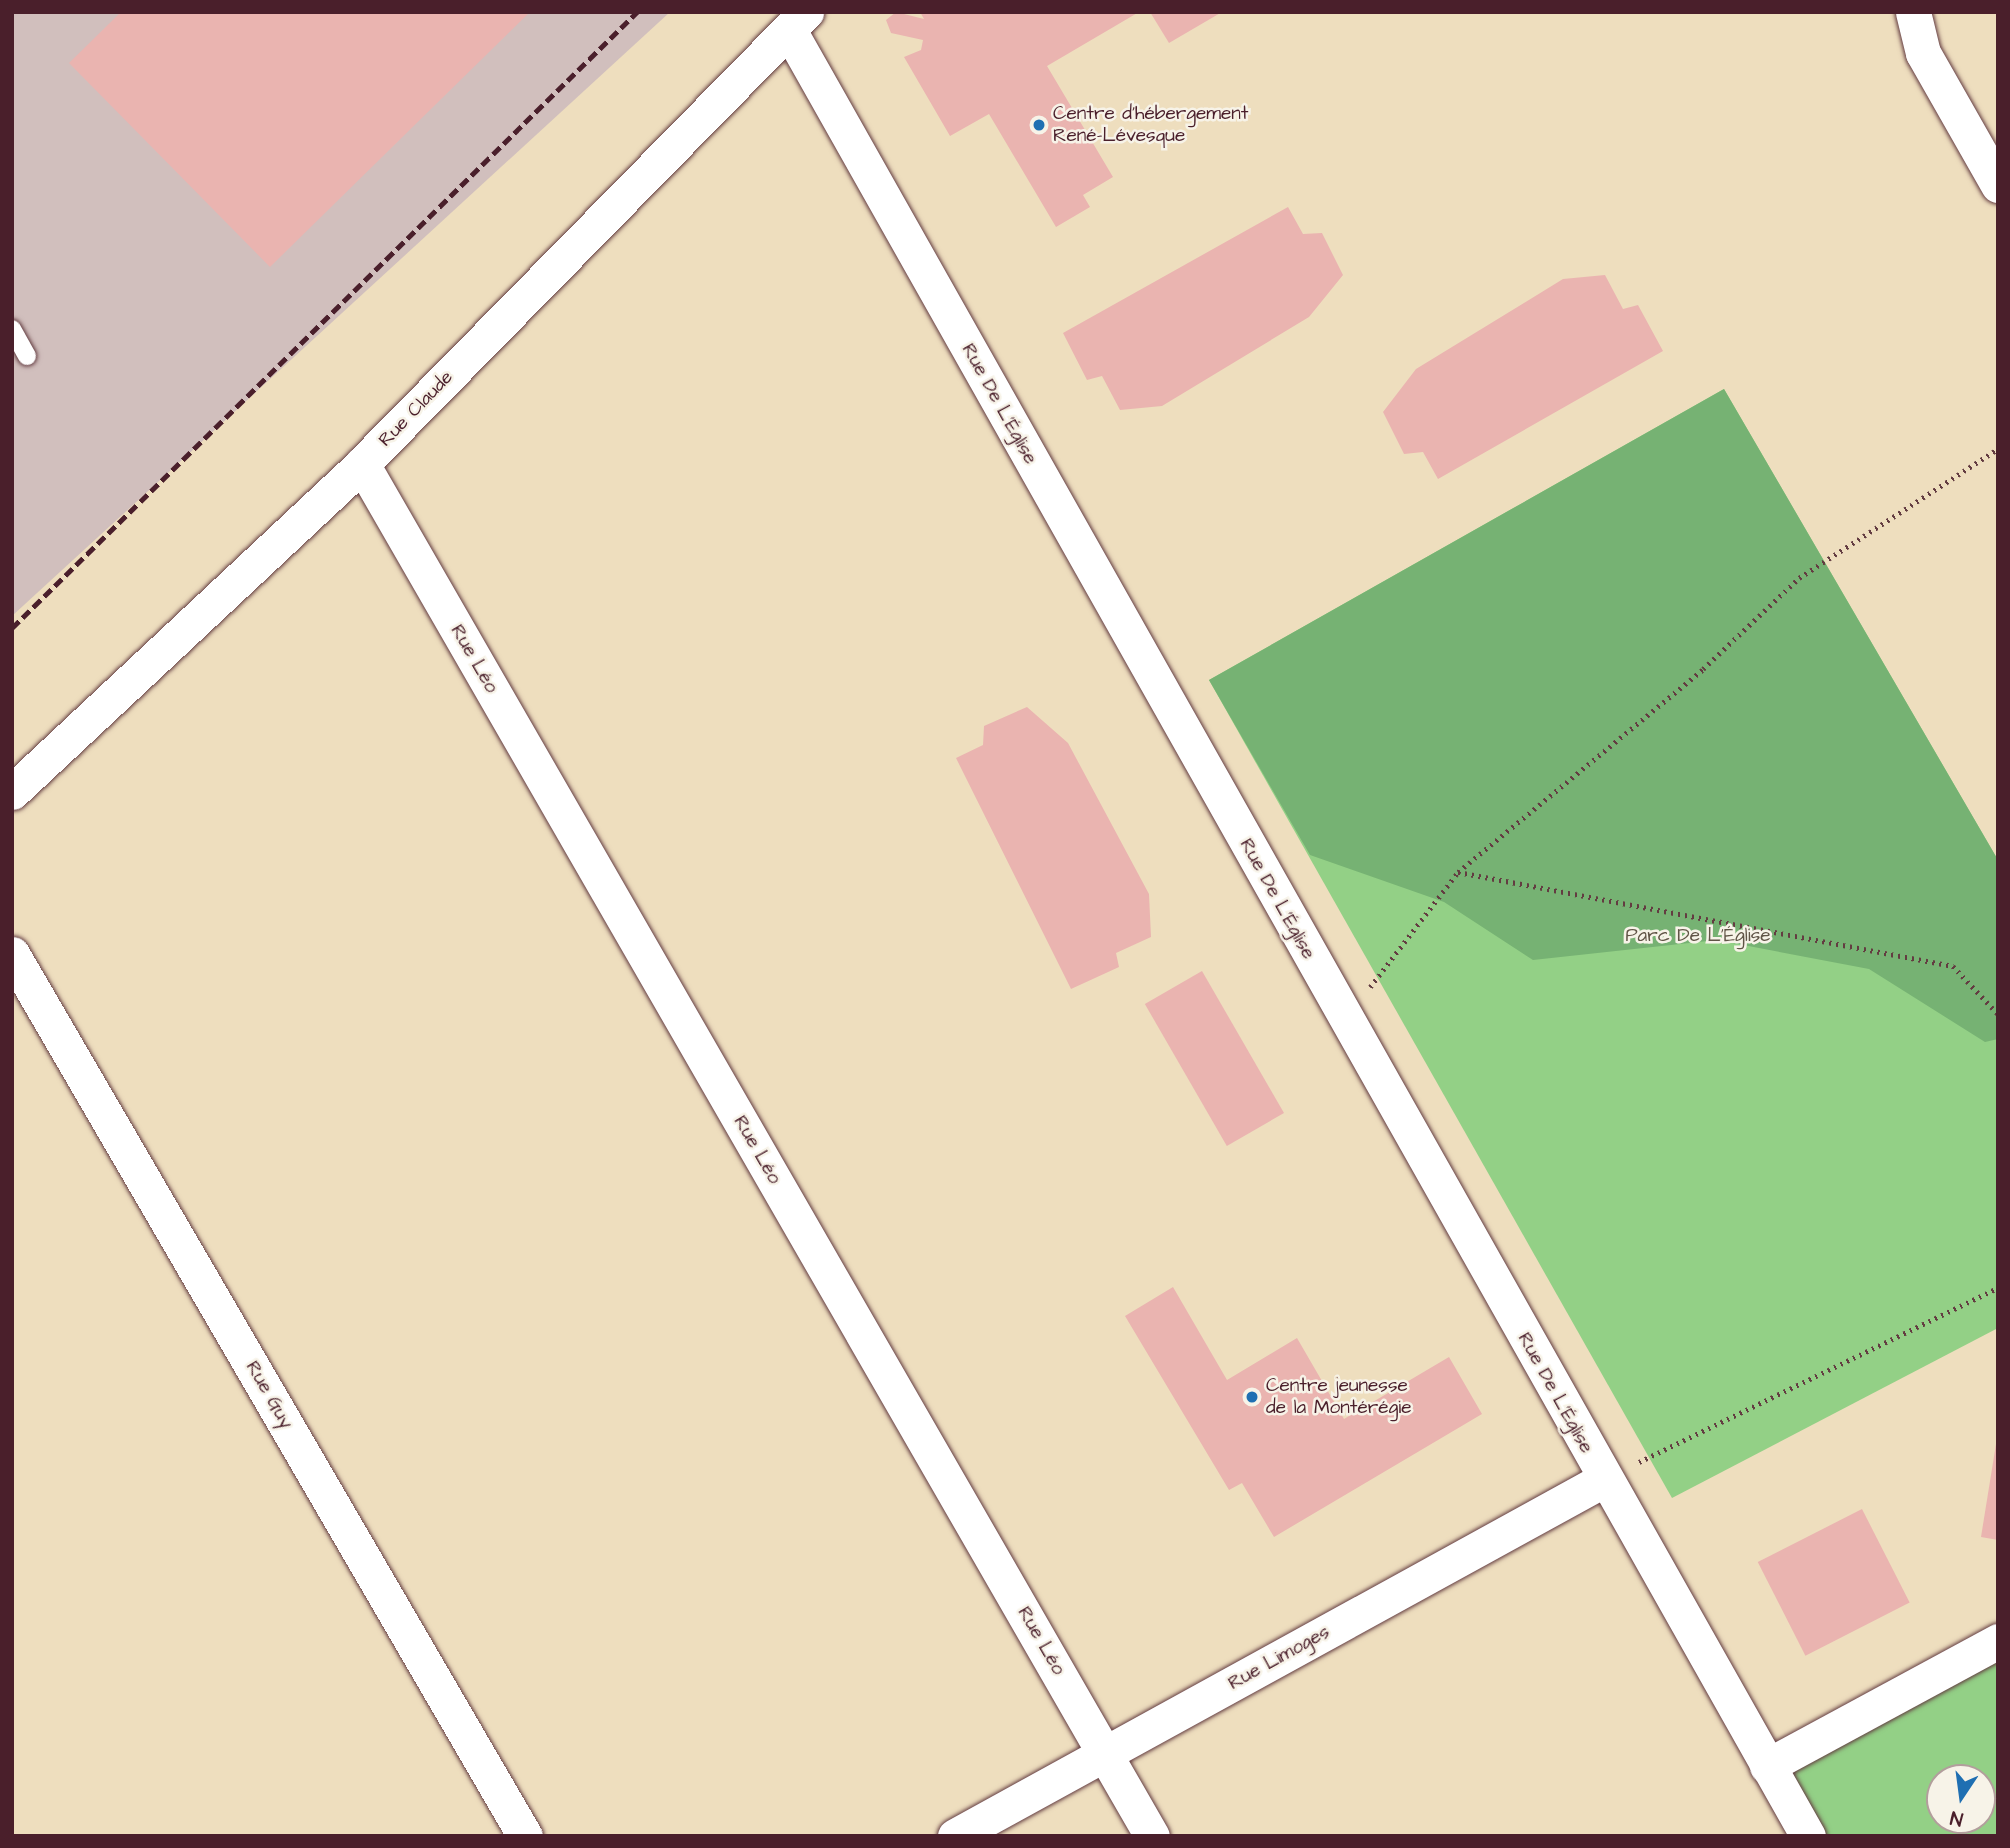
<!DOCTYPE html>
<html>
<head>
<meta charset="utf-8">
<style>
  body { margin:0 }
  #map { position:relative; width:2010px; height:1848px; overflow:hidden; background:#eedebe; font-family:"Architects Daughter",sans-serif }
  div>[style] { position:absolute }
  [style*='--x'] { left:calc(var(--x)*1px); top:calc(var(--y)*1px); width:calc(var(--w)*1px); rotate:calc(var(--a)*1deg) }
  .industrial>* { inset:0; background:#d1bfbd }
  .green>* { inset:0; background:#93d086 }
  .forest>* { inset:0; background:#76b273 }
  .building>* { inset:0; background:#eab4b0; transform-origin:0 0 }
  .path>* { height:4.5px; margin-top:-2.25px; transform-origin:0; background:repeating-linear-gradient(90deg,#633c41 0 2px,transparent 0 7px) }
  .roads { filter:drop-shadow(0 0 2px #633c41) drop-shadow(0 0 2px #633c41) }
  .lane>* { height:18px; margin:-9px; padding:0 9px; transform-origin:9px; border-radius:9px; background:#fff }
  .street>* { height:35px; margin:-17.5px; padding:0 17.5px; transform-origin:17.5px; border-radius:17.5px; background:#fff }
  .rail>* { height:5px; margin-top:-2.5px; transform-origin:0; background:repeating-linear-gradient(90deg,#4a1f2b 0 10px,transparent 0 15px) }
  .dots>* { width:19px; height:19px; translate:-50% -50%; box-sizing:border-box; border:4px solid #f7f3e8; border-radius:50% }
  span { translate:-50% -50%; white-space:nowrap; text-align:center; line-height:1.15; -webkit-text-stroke:5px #f7f3e8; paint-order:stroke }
  .poi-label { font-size:19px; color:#4a1f2b }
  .left { translate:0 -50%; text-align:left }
  .street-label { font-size:19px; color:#4a1f2b }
  .park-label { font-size:19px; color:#605446 }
  .frame { position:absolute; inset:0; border:14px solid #4a1f2b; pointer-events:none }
  .north { position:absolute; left:1926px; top:1764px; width:70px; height:70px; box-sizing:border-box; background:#f7f3e8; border:2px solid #b29e9c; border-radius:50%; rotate:193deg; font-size:19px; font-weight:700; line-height:28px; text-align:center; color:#4a1f2b }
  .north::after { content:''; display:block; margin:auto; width:24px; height:32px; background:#1f6fb2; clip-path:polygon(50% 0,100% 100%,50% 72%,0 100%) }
</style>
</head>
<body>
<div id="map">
  <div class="industrial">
    <i style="clip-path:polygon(12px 12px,670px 12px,12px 616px)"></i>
  </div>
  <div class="green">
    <i style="clip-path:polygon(1724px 389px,1998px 860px,1998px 1328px,1672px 1498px,1209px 680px)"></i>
    <i style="clip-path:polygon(evenodd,1998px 1641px,1998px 1836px,1808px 1836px,1767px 1766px,1998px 1641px,1940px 1778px,1982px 1778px,1982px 1820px,1940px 1820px,1940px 1778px)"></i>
  </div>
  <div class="forest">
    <i style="clip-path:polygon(1724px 389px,1998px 860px,1998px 1039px,1985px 1042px,1869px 969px,1717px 940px,1533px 960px,1444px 902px,1310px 855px,1209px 680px)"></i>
  </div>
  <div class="building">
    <i style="clip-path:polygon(121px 12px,530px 12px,270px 267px,69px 63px)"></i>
    <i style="clip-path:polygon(896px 12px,924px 19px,920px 12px,1139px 12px,1047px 66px,1113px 177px,1083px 195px,1090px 207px,1056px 227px,989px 114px,950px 136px,904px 57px,921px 50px,923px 40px,891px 33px,886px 20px)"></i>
    <i style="clip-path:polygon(1150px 12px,1222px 12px,1169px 43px)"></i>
    <i style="clip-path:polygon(1288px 207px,1303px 234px,1322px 233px,1343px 275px,1309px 317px,1162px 406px,1120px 410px,1102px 376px,1087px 380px,1063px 333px)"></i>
    <i style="clip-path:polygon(1605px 275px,1623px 309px,1638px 305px,1663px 351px,1438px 479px,1423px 452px,1404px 454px,1383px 412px,1416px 369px,1563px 279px)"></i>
    <i style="clip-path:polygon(1027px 707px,1068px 743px,1149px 894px,1151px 937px,1116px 953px,1119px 967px,1071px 989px,956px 758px,983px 745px,984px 726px)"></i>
    <i style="left:1202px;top:971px;width:164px;height:66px;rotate:60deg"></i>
    <i style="clip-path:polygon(1173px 1287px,1227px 1380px,1297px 1338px,1344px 1419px,1449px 1357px,1482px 1414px,1274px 1537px,1242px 1483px,1229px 1490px,1125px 1316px)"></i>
    <i style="clip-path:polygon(1996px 1444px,1998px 1445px,1998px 1540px,1981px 1537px)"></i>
    <i style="left:1862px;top:1509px;width:105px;height:117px;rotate:63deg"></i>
  </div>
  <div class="path">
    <i style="--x:1458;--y:872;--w:504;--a:10.75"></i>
    <i style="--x:1953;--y:966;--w:66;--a:46.8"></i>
    <i style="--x:1370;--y:987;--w:145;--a:-52.6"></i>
    <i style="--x:1458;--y:872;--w:318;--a:-39.6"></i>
    <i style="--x:1703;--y:669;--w:132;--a:-43.5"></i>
    <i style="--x:1799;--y:578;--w:237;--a:-33"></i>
    <i style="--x:1639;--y:1462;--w:399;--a:-25.9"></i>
  </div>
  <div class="roads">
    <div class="lane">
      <i style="--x:12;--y:329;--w:31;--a:61"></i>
    </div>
    <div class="street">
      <i style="--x:1913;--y:12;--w:42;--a:76.3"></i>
      <i style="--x:1923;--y:53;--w:152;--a:60.4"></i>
      <i style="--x:789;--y:30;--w:2074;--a:60.57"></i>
      <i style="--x:362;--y:464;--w:1583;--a:60.07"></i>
      <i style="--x:12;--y:792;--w:480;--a:-43.1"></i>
      <i style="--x:362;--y:464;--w:634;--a:-45.51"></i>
      <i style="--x:12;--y:954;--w:1020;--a:59.82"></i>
      <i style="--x:1767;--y:1766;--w:263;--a:-28.4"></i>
      <i style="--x:955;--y:1836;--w:739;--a:-28.78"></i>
    </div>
  </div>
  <div class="rail">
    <i style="--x:12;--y:628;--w:878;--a:-44.58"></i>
  </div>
  <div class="dots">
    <i style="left:1039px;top:125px;background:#1f6fb2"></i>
    <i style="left:1252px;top:1397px;background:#1f6fb2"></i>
  </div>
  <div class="poi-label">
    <span class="left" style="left:1053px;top:125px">Centre d'hébergement<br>René-Lévesque</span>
    <span class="left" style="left:1266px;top:1397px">Centre jeunesse<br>de la Montérégie</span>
  </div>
  <div class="street-label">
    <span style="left:999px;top:404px;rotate:61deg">Rue De L'Église</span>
    <span style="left:416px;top:409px;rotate:-46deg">Rue Claude</span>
    <span style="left:474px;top:659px;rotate:60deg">Rue Léo</span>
    <span style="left:1277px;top:899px;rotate:61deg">Rue De L'Église</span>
    <span style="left:757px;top:1150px;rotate:60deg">Rue Léo</span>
    <span style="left:1555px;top:1393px;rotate:61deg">Rue De L'Église</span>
    <span style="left:269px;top:1395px;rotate:60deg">Rue Guy</span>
    <span style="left:1041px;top:1641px;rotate:60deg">Rue Léo</span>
    <span style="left:1279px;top:1658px;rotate:-29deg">Rue Limoges</span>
  </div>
  <div class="park-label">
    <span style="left:1698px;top:936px">Parc De L'Église</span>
  </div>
  <div class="frame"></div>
  <div class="north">N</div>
</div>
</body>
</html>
